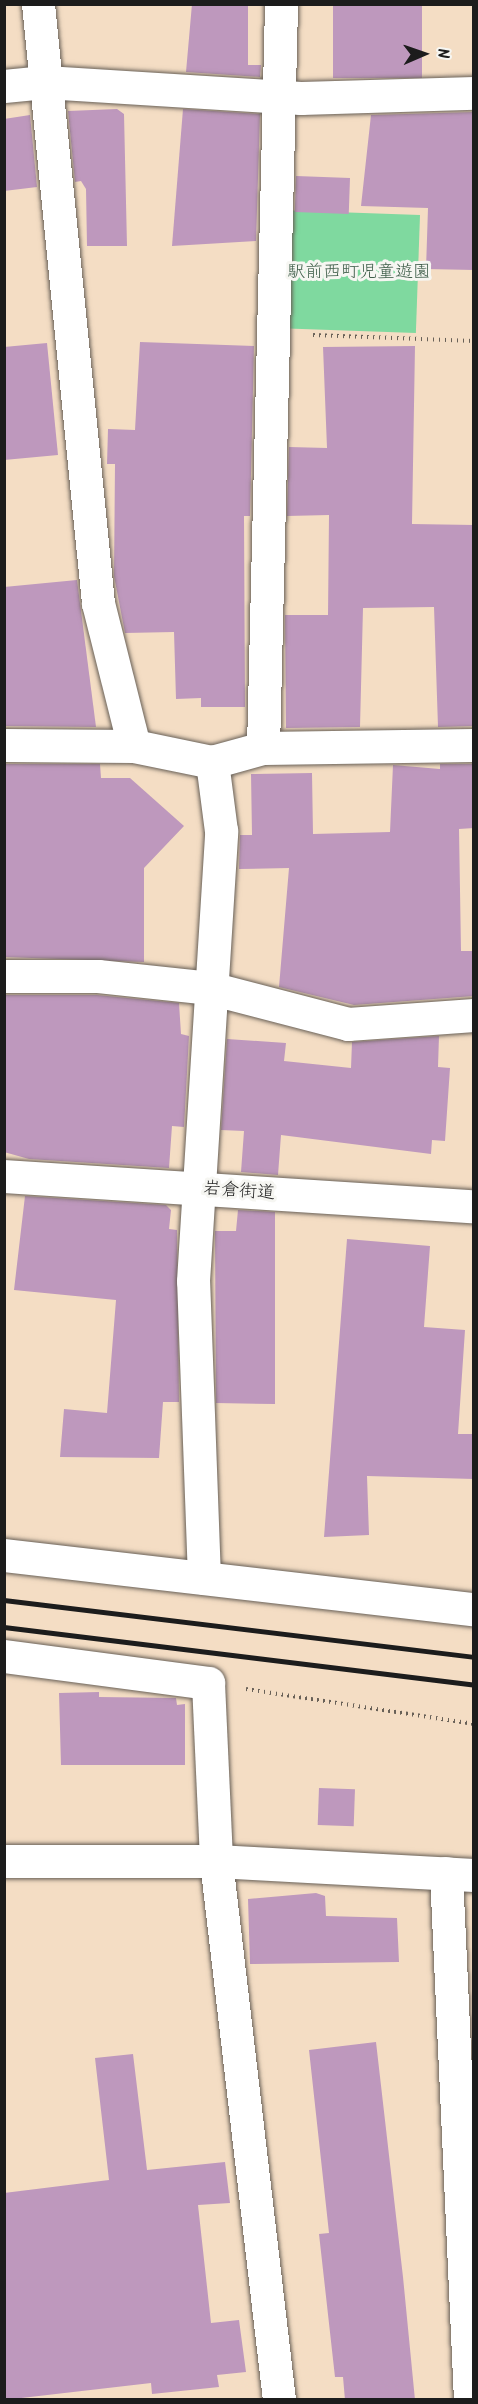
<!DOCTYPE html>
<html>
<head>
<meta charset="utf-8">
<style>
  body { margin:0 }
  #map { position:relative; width:478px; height:2404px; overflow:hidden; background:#f4ddc4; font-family:Kalam,"Klee One",sans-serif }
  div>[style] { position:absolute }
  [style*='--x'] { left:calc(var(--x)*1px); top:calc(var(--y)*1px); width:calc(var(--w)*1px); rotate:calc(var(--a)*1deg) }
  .green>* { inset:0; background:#7fd99f; transform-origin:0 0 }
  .building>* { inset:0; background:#be98bd; transform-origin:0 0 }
  .path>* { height:4px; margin-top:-2px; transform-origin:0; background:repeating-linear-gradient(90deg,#686057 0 1.5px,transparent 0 6px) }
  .roads { filter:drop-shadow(0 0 2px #686057) drop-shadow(0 0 2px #686057) }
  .minor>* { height:33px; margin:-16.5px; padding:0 16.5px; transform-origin:16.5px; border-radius:16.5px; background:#fff }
  .rail>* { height:4.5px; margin:-2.25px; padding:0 2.25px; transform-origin:2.25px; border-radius:2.25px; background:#1c1c1c }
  span { translate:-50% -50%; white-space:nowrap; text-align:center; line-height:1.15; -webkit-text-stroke:6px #f6f6f2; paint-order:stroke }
  .park-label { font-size:18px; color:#3f5e4a }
  .street-label { font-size:18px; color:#1c1c1c }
  .frame { position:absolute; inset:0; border:6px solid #1c1c1c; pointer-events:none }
  .north { position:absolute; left:394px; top:24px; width:60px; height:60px; -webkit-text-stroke:4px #f6f6f2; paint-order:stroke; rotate:88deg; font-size:16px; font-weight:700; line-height:24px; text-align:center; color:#1c1c1c }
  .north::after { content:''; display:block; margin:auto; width:21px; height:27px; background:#1c1c1c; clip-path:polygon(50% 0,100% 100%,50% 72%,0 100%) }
</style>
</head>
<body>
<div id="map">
  <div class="green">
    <i style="left:420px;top:215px;width:118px;height:128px;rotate:92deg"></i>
  </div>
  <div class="building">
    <i style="clip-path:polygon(192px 4px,248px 4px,248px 65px,261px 65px,260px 77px,186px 72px)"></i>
    <i style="left:333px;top:4px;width:89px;height:74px"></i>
    <i style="clip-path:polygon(117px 109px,124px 114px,127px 246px,87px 246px,86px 189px,81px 181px,75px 182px,68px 111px)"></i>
    <i style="clip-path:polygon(183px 109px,260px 114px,256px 241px,172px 246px)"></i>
    <i style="clip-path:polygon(474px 112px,474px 270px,426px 269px,428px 208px,361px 206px,371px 115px)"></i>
    <i style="clip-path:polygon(30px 115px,37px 187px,4px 191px,4px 119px)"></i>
    <i style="left:350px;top:178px;width:36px;height:54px;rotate:92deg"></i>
    <i style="clip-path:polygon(140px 342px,254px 346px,250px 516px,244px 516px,245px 707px,201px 707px,201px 698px,176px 699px,174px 632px,125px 633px,114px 576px,115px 464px,107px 464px,108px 429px,135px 430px)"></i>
    <i style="clip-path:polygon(47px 343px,58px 455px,4px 460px,4px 347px)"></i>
    <i style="clip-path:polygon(415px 346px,412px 524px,474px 525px,474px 726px,438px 727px,434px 607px,363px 608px,360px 727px,286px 728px,285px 615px,328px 615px,329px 515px,287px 516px,289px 447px,327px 448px,323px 347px)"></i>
    <i style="clip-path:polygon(77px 580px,96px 727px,4px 726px,4px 587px)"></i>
    <i style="clip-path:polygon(4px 764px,100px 764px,101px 778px,130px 778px,184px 826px,144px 868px,144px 962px,4px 957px)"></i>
    <i style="clip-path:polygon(440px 764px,474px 764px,474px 828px,459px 829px,461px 951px,474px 951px,474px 996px,354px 1005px,279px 987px,289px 868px,239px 869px,240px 835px,252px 835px,251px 774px,312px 773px,313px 834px,390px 832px,393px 765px,440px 769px)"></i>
    <i style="clip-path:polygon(4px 995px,97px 995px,179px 1003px,181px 1034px,189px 1036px,184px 1127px,172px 1126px,169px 1168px,29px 1159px,4px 1152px)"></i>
    <i style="clip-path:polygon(439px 1036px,438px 1067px,450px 1068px,445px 1141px,432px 1140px,431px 1154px,281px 1135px,278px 1175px,241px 1172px,244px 1131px,221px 1130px,227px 1039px,286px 1043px,284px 1061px,351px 1068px,352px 1042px)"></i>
    <i style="clip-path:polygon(25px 1196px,166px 1205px,171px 1210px,169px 1229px,177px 1230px,179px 1402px,163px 1402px,159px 1458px,60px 1457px,64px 1409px,107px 1413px,116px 1300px,14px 1290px)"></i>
    <i style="clip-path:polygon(238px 1210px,275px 1212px,275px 1404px,216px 1403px,215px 1231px,236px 1231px)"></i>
    <i style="clip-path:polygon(347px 1239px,430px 1246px,424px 1327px,465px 1330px,458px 1434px,474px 1434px,474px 1479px,367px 1476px,369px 1535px,324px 1537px)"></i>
    <i style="clip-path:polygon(99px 1692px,99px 1697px,176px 1698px,177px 1705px,185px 1704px,185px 1765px,61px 1765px,59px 1693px)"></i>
    <i style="left:319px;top:1788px;width:36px;height:37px;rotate:2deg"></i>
    <i style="clip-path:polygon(316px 1893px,325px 1896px,326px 1916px,397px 1918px,399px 1962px,250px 1964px,248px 1899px)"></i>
    <i style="clip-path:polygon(376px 2042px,403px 2277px,415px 2400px,345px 2400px,343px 2377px,335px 2377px,319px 2234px,329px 2233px,309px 2050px)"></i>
    <i style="clip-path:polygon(133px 2054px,147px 2170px,225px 2162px,230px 2203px,198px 2205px,211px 2323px,239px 2320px,246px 2372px,217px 2375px,219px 2387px,152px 2394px,151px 2383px,4px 2400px,4px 2193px,109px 2180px,95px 2058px)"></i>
  </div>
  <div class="path">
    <i style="--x:313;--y:335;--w:161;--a:2.1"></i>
    <i style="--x:246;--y:1689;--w:231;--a:8.7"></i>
  </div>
  <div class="roads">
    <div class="minor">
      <i style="--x:38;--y:4;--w:602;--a:84.28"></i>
      <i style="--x:98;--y:603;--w:147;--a:75.9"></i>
      <i style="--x:4;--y:86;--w:41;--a:-5.6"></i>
      <i style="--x:45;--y:82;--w:256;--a:3.6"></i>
      <i style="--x:301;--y:98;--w:173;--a:-1.7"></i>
      <i style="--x:4;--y:745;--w:130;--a:0.4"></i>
      <i style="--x:134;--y:746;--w:80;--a:11.6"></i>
      <i style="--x:212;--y:762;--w:53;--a:-15.4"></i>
      <i style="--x:263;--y:748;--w:211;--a:-0.8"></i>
      <i style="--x:263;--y:748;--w:744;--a:-88.61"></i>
      <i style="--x:4;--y:976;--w:94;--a:0"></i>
      <i style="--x:98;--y:976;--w:113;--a:6.1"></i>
      <i style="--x:210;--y:988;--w:143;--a:14.6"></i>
      <i style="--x:348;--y:1024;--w:126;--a:-4.1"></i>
      <i style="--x:4;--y:1176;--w:471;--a:3.7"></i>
      <i style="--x:4;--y:1555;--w:473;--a:6.6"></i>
      <i style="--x:204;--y:1578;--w:297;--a:-92.1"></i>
      <i style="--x:193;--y:1281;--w:451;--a:-86.4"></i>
      <i style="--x:221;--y:831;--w:70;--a:-97.4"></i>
      <i style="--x:4;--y:1656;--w:206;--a:7.5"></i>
      <i style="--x:208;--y:1683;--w:178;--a:87.4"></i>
      <i style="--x:216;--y:1861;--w:543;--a:83.33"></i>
      <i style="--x:4;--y:1861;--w:212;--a:0"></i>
      <i style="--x:216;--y:1861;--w:258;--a:3.1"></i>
      <i style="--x:446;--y:1873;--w:528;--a:87.39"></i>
    </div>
  </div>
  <div class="rail">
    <i style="--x:4;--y:1600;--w:473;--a:6.9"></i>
    <i style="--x:4;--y:1627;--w:474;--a:7"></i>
  </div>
  <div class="park-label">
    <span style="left:359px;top:273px">駅前西町児童遊園</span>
  </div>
  <div class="street-label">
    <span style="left:239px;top:1192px;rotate:4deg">岩倉街道</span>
  </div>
  <div class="frame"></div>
  <div class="north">N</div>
</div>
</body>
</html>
